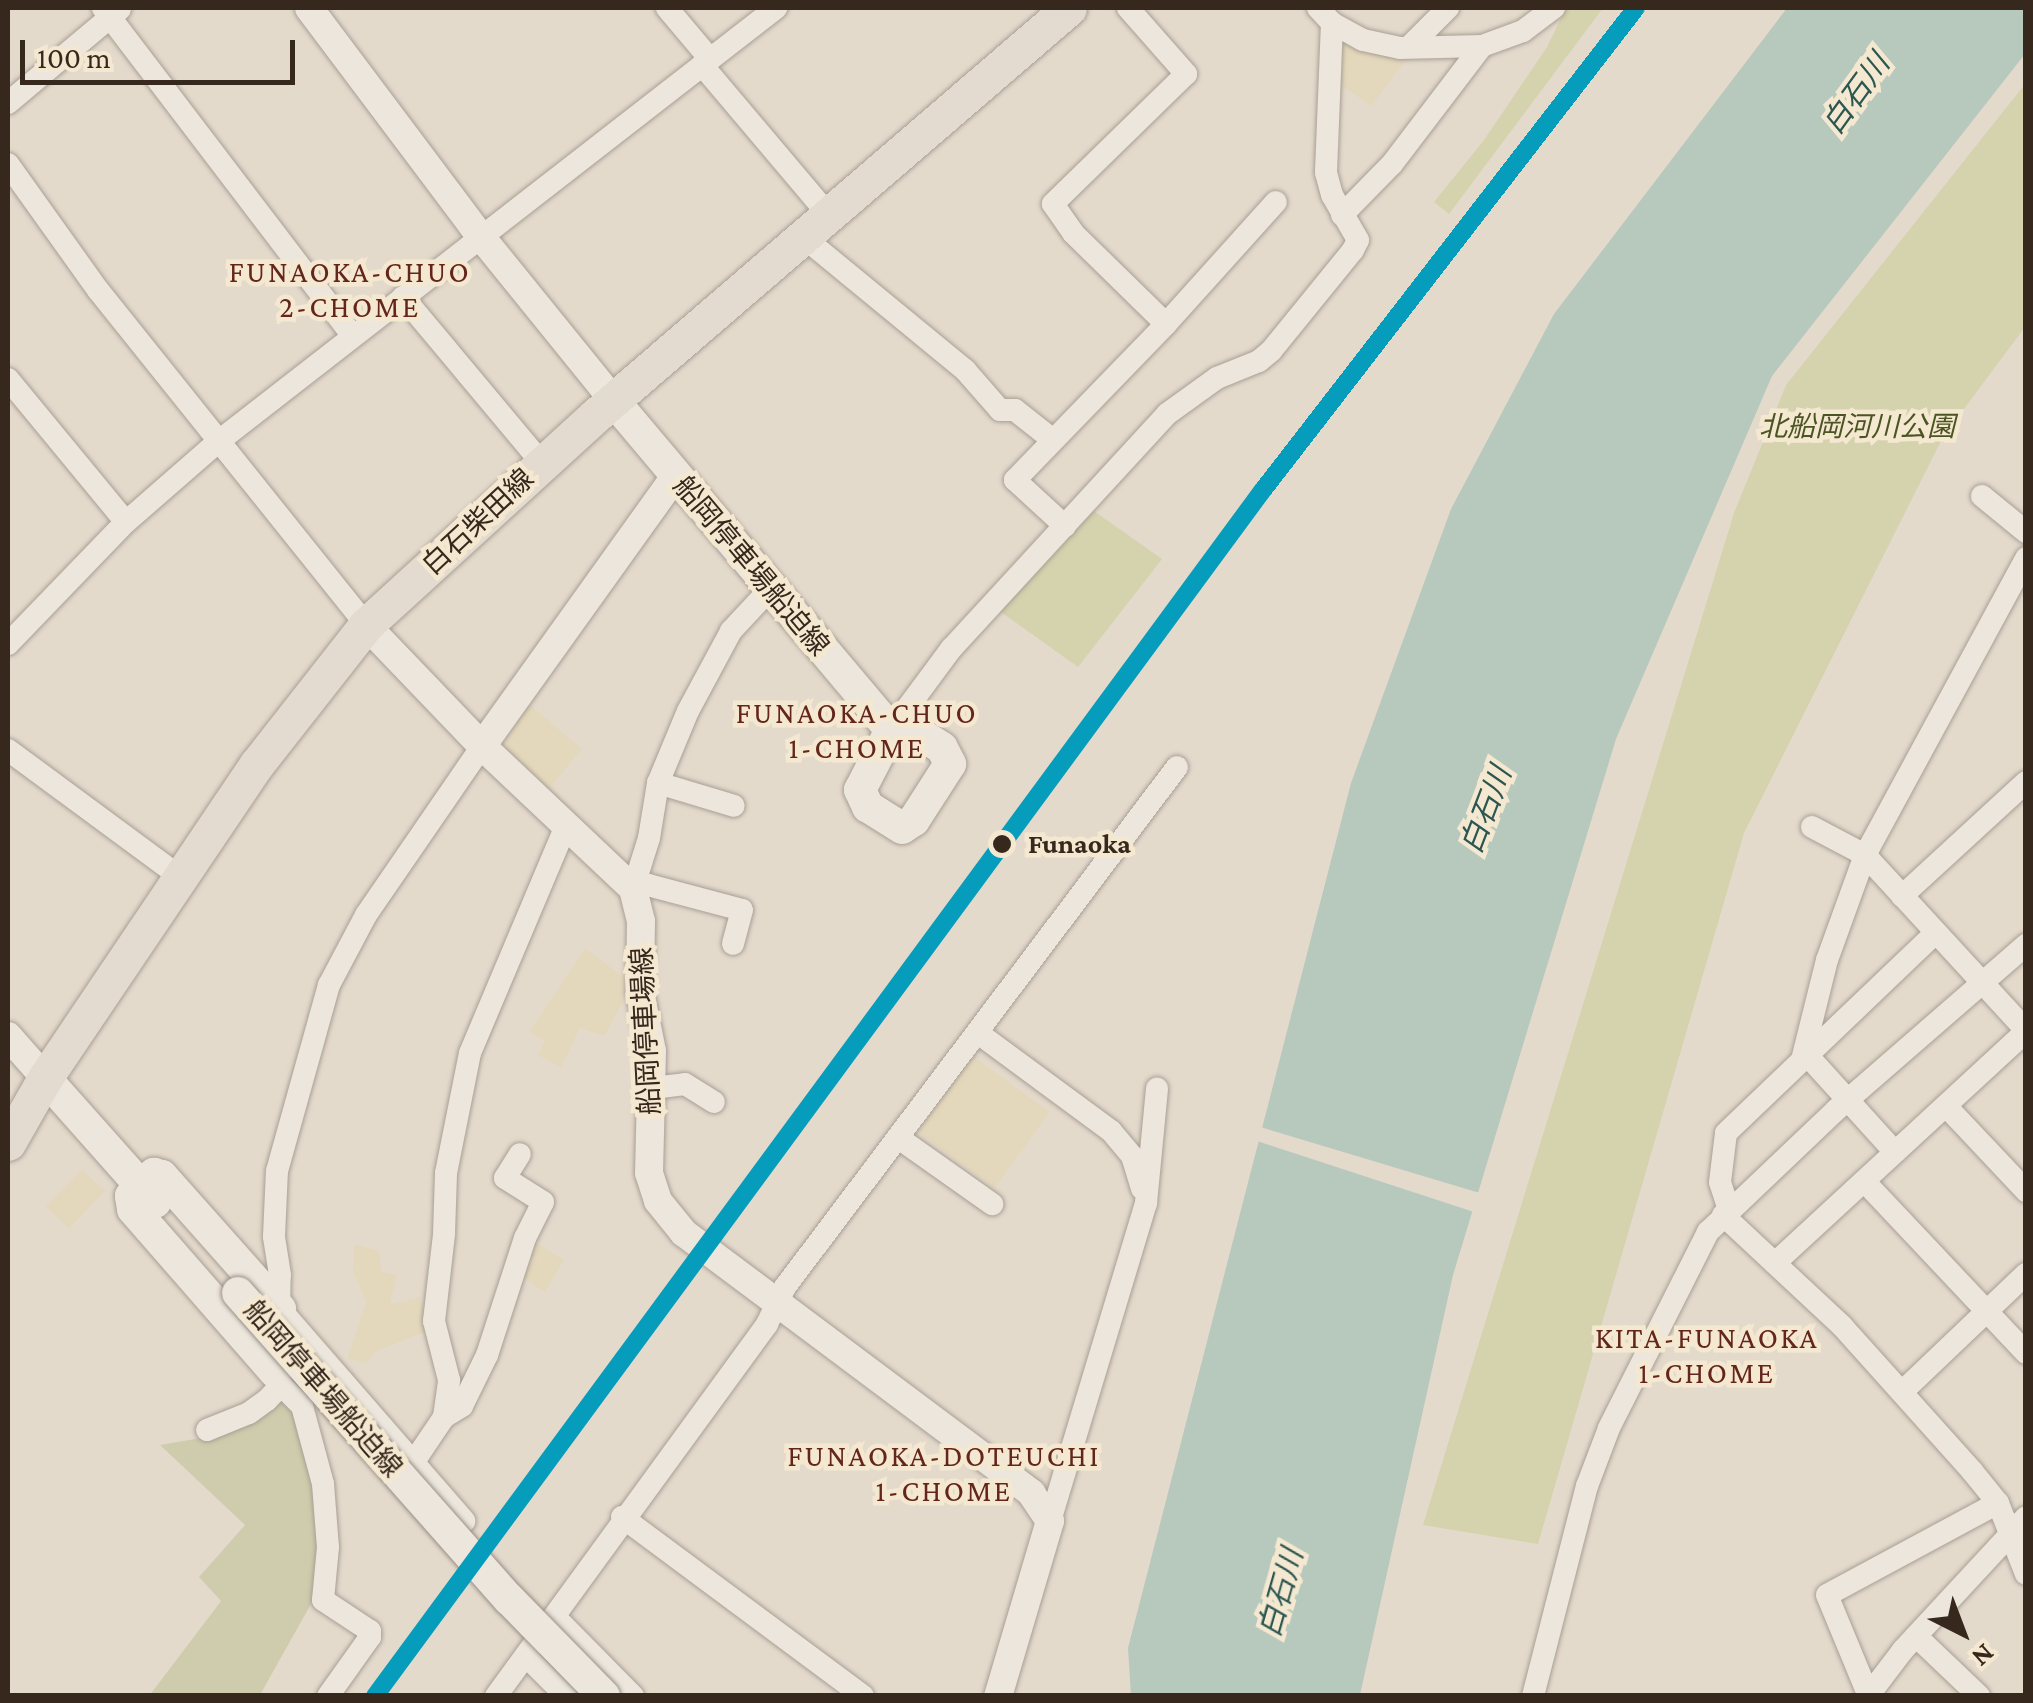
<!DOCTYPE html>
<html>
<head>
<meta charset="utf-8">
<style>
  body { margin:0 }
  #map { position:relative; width:2033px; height:1703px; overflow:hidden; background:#e4dacc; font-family:"Crimson Pro","Noto Sans JP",serif }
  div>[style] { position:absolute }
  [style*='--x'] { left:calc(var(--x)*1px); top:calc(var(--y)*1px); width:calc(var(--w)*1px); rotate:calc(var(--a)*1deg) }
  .farmland>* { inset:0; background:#e4d8bc; transform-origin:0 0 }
  .green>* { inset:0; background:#d5d2ae }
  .cemetery>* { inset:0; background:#cfccad }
  .water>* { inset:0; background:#b7c8bd }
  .pier>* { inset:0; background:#e4dacc }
  .roads { filter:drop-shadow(0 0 2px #a99f94) drop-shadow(0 0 2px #a99f94) }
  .minor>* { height:22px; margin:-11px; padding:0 11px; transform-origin:11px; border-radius:11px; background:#ece6dd }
  .tertiary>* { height:28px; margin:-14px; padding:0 14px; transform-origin:14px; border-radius:14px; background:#ece6dd }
  .secondary>* { height:32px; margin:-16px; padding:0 16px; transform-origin:16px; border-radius:16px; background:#ece6dd }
  .primary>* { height:35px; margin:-17.5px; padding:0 17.5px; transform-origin:17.5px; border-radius:17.5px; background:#e3dbcf }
  .bridges { filter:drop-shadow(0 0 2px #988f85) drop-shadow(0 0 2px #988f85) }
  .secondary-bridge>* { height:32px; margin:-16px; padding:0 16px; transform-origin:16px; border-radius:16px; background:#ece6dd }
  .rail-1>* { height:18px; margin:-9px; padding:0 9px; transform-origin:9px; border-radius:9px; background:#069cbc }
  .dots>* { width:28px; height:28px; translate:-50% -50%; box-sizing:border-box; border:5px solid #f5e8d1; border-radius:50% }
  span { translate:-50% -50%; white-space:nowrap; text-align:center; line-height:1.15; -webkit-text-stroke:9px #f5e8d1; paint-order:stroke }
  .park-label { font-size:28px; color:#4b5423; font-style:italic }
  .street-label { font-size:28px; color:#37281d }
  .stop-label { font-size:28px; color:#37281d; font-weight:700 }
  .left { translate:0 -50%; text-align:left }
  .water-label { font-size:30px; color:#2c5751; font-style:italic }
  .neighbourhood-label { font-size:30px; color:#64261c; letter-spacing:2.5px }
  .frame { position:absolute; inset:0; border:10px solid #37281d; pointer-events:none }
  .north { position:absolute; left:1913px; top:1583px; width:100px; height:100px; -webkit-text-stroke:8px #f5e8d1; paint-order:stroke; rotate:138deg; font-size:28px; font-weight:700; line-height:40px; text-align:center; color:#37281d }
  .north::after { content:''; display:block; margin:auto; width:35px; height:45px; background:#37281d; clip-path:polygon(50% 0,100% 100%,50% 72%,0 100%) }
  .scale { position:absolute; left:20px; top:40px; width:275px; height:45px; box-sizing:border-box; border:5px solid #37281d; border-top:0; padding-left:12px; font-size:30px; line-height:35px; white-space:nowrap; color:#37281d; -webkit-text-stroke:8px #f5e8d1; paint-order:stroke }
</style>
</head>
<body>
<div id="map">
  <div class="farmland">
    <i style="clip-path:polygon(1335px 30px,1412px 52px,1371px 106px,1332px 79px)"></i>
    <i style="clip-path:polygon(529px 704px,582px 749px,549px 789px,506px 748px,506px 739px)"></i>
    <i style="clip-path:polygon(585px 948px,624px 977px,624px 1000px,604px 1036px,580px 1028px,561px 1067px,538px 1055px,545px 1040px,529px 1032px)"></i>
    <i style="left:973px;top:1056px;width:95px;height:94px;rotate:36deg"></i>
    <i style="left:82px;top:1169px;width:32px;height:52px;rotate:44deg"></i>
    <i style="clip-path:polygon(533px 1241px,564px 1260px,545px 1292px,522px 1277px,520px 1271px,532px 1260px,528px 1245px)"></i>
    <i style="clip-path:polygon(354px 1244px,379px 1251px,381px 1271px,397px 1275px,390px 1304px,420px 1297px,429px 1330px,375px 1352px,367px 1363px,347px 1359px,366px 1302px,353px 1271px)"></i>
  </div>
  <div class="green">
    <i style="clip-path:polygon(1566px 8px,1603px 8px,1449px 214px,1434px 202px,1484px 140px,1547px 47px)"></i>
    <i style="clip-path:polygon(2025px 84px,2025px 327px,1943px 437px,1744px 833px,1538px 1544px,1423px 1525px,1734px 513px,1786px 385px)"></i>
    <i style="clip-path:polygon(1094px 511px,1162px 559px,1078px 667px,998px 610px)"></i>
  </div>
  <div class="cemetery">
    <i style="clip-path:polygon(284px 1400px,293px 1410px,312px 1469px,320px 1550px,311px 1604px,260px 1695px,149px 1696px,221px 1601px,199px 1577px,245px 1525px,160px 1445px,212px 1436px)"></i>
  </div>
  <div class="water">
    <i style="clip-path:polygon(1787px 8px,2025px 8px,2025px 54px,1772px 376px,1616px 739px,1453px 1275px,1360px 1695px,1131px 1695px,1128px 1648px,1351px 783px,1451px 509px,1554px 314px)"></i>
  </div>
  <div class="pier">
    <i style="clip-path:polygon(1257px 1126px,1483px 1194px,1477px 1213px,1254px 1140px)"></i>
  </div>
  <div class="roads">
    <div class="minor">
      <i style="--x:103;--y:8;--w:412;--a:52.7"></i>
      <i style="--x:667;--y:8;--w:67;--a:49.9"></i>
      <i style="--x:1128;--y:8;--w:88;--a:48.7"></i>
      <i style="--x:1186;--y:74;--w:186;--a:135.7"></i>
      <i style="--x:1053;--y:204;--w:35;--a:55"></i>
      <i style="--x:1073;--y:233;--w:130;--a:44.4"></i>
      <i style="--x:1318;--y:8;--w:21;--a:47"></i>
      <i style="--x:1332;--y:23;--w:35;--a:29"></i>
      <i style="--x:1363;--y:40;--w:38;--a:12"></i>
      <i style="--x:1400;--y:48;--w:82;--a:-1.4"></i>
      <i style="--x:1482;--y:46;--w:44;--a:-20.1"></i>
      <i style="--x:1523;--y:31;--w:39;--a:-37"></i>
      <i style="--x:1410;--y:46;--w:54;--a:-45"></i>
      <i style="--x:702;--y:65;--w:195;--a:49.8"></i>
      <i style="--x:8;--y:103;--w:146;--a:-40"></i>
      <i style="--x:8;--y:164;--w:155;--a:54.5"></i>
      <i style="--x:98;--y:290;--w:429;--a:51.3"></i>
      <i style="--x:1342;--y:215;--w:71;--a:-45.6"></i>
      <i style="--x:1392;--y:164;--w:148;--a:-52.7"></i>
      <i style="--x:802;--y:236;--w:211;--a:39.4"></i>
      <i style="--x:965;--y:370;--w:53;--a:48.8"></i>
      <i style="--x:1000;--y:410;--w:15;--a:0"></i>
      <i style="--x:1015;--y:410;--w:48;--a:38.3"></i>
      <i style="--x:403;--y:297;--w:217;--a:50.1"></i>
      <i style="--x:8;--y:379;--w:185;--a:50.5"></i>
      <i style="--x:1982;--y:496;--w:57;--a:39.3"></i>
      <i style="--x:1065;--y:526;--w:68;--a:-137.4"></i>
      <i style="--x:1015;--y:480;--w:217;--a:-45.9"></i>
      <i style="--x:1166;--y:324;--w:164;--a:-48"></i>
      <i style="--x:8;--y:644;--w:170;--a:-46"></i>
      <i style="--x:126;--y:522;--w:123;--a:-41.1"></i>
      <i style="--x:219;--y:441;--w:706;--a:-37.86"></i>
      <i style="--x:891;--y:730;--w:101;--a:-53.5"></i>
      <i style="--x:951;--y:649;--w:319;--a:-47.4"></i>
      <i style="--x:1167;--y:414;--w:62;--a:-35.8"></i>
      <i style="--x:1217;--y:378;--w:45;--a:-22"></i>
      <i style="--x:1259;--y:361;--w:16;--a:-40"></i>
      <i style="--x:1271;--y:351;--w:130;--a:-50.9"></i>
      <i style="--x:1353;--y:250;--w:11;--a:-63"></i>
      <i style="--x:1358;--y:240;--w:52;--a:-120"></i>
      <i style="--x:1332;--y:195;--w:24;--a:-105"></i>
      <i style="--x:1326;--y:172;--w:149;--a:-87.7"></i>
      <i style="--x:8;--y:750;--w:214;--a:36.4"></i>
      <i style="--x:658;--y:783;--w:79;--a:16.8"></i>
      <i style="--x:1812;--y:827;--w:60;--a:27.8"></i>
      <i style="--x:1865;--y:855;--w:238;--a:47.4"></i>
      <i style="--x:633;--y:889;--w:53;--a:-72.6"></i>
      <i style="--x:649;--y:838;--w:56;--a:-80.7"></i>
      <i style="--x:658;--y:783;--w:78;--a:-67.4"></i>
      <i style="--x:688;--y:711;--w:91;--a:-61.7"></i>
      <i style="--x:731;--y:631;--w:57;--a:-47.1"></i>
      <i style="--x:633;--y:889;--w:16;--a:-15"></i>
      <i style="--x:648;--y:885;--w:97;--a:14.9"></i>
      <i style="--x:742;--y:910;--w:35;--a:105"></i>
      <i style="--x:1902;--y:896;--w:168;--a:-42.6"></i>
      <i style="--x:978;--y:1033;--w:165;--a:36.4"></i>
      <i style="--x:1111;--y:1131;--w:33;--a:50"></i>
      <i style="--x:1132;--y:1156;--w:34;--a:73"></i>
      <i style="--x:1807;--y:1055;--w:131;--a:47.8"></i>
      <i style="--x:1802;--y:1060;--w:103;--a:-76"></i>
      <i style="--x:1827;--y:960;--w:112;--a:-70.1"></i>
      <i style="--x:1865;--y:855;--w:338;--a:-61.5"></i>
      <i style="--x:653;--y:1088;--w:32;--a:-7"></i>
      <i style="--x:685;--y:1084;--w:34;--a:32"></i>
      <i style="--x:1946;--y:1106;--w:117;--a:46.7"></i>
      <i style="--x:900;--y:1139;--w:113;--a:35.2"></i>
      <i style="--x:1864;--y:1181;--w:236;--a:46.7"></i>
      <i style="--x:1729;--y:1210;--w:29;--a:-108"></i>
      <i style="--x:1720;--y:1182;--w:49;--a:-83"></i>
      <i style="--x:1726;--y:1133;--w:289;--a:-43.7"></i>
      <i style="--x:1723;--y:1215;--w:163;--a:43"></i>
      <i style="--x:1842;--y:1326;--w:195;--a:48.1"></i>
      <i style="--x:1972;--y:1471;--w:41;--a:50.9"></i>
      <i style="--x:1998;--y:1503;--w:76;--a:68.5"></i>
      <i style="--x:1775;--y:1263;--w:342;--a:-42.7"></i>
      <i style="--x:280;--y:1309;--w:281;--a:49"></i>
      <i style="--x:279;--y:1314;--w:39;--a:-89"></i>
      <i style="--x:280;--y:1275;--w:39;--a:-99"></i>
      <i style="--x:274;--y:1236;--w:65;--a:-87.4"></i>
      <i style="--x:277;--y:1171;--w:193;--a:-74.4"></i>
      <i style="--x:329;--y:985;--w:79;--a:-62.1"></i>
      <i style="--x:366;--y:915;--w:205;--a:-55.5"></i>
      <i style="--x:281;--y:1385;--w:30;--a:45"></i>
      <i style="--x:302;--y:1406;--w:81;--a:74.9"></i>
      <i style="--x:323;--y:1484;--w:63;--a:85.5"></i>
      <i style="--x:328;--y:1547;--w:53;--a:95.4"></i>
      <i style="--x:323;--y:1600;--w:56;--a:33.4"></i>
      <i style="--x:370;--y:1631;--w:6;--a:90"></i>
      <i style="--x:370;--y:1637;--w:72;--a:125.4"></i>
      <i style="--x:1903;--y:1391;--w:170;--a:-43.6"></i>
      <i style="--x:444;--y:1417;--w:21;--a:-31"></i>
      <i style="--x:462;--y:1406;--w:57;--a:-63.9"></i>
      <i style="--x:487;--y:1355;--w:123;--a:-72"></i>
      <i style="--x:525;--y:1238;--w:40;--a:-63.4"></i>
      <i style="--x:543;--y:1202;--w:45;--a:-147.7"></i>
      <i style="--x:505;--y:1178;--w:28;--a:-58"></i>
      <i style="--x:207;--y:1430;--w:45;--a:-22"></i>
      <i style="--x:249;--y:1413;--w:22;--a:-36"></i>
      <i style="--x:267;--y:1400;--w:21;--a:-47"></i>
      <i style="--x:281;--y:1385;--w:25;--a:-104"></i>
      <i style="--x:413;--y:1463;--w:55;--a:-56"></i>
      <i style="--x:444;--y:1417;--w:37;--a:-82"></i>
      <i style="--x:449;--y:1380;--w:61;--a:-104.3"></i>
      <i style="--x:434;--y:1321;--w:88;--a:-83.4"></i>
      <i style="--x:444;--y:1234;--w:61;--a:-88.1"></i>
      <i style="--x:446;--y:1173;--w:122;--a:-78.7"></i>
      <i style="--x:470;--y:1053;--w:246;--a:-67.1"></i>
      <i style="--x:622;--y:1517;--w:300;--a:36.6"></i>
      <i style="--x:1050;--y:1521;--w:332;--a:-73.2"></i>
      <i style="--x:1146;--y:1203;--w:115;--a:-84.5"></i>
      <i style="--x:555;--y:1617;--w:111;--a:45.4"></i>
      <i style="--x:1916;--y:1636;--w:87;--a:43.6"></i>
      <i style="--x:526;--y:1656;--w:57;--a:45"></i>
      <i style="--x:1868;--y:1694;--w:107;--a:-112.5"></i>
      <i style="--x:1827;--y:1595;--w:194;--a:-28.3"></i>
      <i style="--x:496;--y:1696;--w:460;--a:-53.9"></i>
      <i style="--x:767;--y:1324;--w:41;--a:-64.1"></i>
      <i style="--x:785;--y:1287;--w:651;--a:-52.99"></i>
      <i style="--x:1533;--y:1696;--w:217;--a:-75.6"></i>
      <i style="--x:1587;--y:1486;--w:62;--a:-69.2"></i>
      <i style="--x:1609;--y:1428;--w:220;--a:-63.2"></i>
      <i style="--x:1708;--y:1232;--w:177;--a:-43.6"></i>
      <i style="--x:1836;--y:1110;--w:252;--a:-41"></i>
      <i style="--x:1868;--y:1696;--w:58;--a:-52.7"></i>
      <i style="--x:1903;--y:1650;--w:181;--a:-47.2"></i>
    </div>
    <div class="tertiary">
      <i style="--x:309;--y:8;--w:288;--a:53.1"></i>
      <i style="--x:482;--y:238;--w:208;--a:51"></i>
      <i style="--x:366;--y:625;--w:168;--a:46.2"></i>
      <i style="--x:482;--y:746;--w:208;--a:43.4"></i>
      <i style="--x:633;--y:889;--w:33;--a:76"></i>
      <i style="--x:641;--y:921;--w:71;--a:90.8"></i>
      <i style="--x:640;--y:992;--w:60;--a:78.5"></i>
      <i style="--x:652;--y:1051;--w:122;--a:91.4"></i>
      <i style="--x:649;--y:1173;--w:29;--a:72"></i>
      <i style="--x:658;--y:1201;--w:41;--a:50.9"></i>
      <i style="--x:684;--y:1233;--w:434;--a:36.8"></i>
      <i style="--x:1031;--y:1493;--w:34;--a:56"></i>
      <i style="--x:1050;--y:1521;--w:183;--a:106.5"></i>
      <i style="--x:482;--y:746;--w:332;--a:-54.4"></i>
      <i style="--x:8;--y:1036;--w:56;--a:48.6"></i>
    </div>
    <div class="secondary">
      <i style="--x:613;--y:400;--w:431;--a:49.9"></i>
      <i style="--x:908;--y:726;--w:40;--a:32.9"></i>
      <i style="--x:942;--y:748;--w:18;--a:63"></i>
      <i style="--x:950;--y:764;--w:67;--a:122.7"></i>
      <i style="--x:914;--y:820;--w:14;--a:146"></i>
      <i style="--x:902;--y:828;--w:40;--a:-148"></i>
      <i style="--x:868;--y:807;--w:19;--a:-115"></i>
      <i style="--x:860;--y:790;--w:68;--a:-62.7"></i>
      <i style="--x:891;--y:730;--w:17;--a:-13"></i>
      <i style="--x:45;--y:1078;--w:166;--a:48.4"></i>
      <i style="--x:275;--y:1372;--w:216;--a:-131.1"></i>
      <i style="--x:133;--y:1209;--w:13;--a:-99"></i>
      <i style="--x:131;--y:1196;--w:32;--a:-44"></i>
      <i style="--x:154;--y:1174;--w:8;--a:14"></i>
      <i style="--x:162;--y:1176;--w:178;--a:48.4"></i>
    </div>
    <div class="primary">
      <i style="--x:8;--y:1143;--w:75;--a:-60.4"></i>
      <i style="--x:45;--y:1078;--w:379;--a:-56"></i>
      <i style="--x:257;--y:764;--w:177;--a:-51.9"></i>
      <i style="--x:366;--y:625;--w:311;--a:-42.4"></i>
      <i style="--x:596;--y:415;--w:624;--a:-40.71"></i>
    </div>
  </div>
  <div class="bridges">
    <div class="secondary-bridge">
      <i style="--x:238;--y:1293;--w:409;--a:48.5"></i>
      <i style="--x:509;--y:1599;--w:136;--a:45.6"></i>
    </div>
  </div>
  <div class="rail-1">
    <i style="--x:375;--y:1696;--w:1498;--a:-53.64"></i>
    <i style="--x:1263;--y:490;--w:609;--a:-52.27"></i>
  </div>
  <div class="dots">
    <i style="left:1002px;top:844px;background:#37281d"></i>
  </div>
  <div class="park-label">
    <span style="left:1857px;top:427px">北船岡河川公園</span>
  </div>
  <div class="street-label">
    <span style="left:478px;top:522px;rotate:-43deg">白石柴田線</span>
    <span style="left:751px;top:566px;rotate:50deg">船岡停車場船迫線</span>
    <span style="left:646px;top:1031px;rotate:-93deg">船岡停車場線</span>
    <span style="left:323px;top:1389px;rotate:49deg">船岡停車場船迫線</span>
  </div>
  <div class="stop-label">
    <span class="left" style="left:1028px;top:844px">Funaoka</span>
  </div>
  <div class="water-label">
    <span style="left:1856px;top:94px;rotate:-54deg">白石川</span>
    <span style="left:1486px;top:810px;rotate:-69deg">白石川</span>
    <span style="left:1281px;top:1593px;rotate:-74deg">白石川</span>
  </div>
  <div class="neighbourhood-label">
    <span style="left:350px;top:289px">FUNAOKA-CHUO<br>2-CHOME</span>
    <span style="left:857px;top:730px">FUNAOKA-CHUO<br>1-CHOME</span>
    <span style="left:1707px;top:1355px">KITA-FUNAOKA<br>1-CHOME</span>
    <span style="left:944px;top:1473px">FUNAOKA-DOTEUCHI<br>1-CHOME</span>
  </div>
  <div class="frame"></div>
  <div class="north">N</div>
  <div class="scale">100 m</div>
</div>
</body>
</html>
